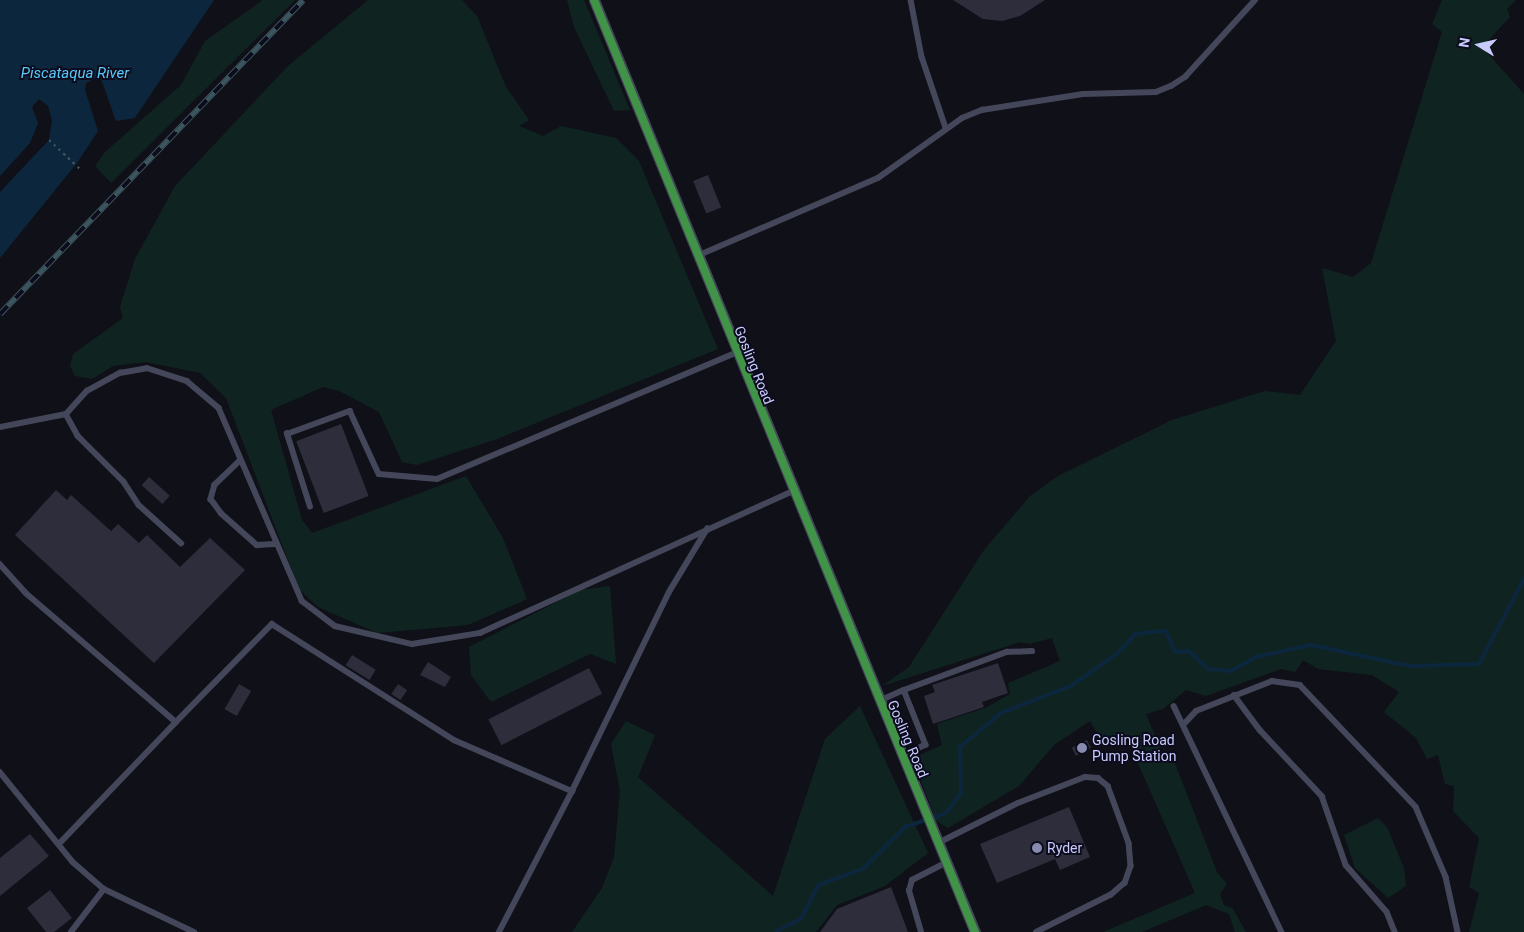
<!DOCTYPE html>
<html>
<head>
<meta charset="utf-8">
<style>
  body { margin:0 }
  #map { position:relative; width:1524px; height:932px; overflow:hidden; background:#101019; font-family:Roboto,sans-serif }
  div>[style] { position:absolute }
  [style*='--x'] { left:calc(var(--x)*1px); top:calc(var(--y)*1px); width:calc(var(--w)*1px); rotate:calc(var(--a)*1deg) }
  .green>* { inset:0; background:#0f2421 }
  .water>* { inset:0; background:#0c273d }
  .pier>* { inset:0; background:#101019 }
  .stream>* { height:4px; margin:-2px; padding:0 2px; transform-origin:2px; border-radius:2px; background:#0c273d }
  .building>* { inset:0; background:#2d2d3c; transform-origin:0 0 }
  .path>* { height:2px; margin-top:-1px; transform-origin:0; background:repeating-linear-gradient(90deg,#44555e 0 2.5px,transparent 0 6.5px) }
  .lane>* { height:5.5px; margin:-2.75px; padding:0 2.75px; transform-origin:2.75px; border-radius:2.75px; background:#44465a }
  .street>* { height:11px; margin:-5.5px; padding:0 5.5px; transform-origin:5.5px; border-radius:5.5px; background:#44465a }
  .rail>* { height:5.5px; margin-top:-2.75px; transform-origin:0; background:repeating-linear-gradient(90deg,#0c0c1d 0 11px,#3c565f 0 22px); box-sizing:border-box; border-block:1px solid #3c565f }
  .cycleway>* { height:8px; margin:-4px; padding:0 4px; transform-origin:4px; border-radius:4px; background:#419447 }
  .dots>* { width:14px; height:14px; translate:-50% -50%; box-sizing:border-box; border:2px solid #0c0c1d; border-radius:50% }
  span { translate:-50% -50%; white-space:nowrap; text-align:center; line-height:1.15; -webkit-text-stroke:4px #0c0c1d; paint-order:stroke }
  .street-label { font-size:14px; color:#c9cbfe }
  .poi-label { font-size:14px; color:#c9cbfe }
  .left { translate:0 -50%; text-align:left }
  .water-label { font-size:15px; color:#58cafd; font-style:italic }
  .north { position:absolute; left:1454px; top:20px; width:50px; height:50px; -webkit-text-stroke:4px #0c0c1d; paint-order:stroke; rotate:280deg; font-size:14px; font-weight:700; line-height:20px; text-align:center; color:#c9cbfe }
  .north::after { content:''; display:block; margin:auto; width:18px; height:22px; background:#c9cbfe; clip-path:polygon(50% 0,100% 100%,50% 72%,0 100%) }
</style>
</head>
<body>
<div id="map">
  <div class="green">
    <i style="clip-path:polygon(263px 0,295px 0,111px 183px,95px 166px,105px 152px,181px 85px,205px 41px)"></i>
    <i style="clip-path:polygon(368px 0,462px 0,477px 16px,506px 87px,529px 120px,519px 126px,543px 136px,561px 126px,616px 138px,639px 161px,718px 349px,497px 439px,417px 465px,402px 462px,379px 412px,339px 391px,323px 387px,271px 410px,302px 520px,312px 533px,466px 476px,503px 538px,527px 599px,468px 625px,377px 633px,318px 607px,299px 589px,226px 398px,200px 373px,146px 362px,113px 366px,92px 379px,75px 376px,70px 366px,73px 354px,123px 318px,120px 307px,135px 259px,175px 186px,288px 66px)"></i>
    <i style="clip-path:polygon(567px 0,584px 0,630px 110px,614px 111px,574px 27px)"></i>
    <i style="clip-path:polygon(1442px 0,1516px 0,1507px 9px,1510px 17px,1482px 47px,1524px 94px,1524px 932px,1469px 932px,1479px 893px,1469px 887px,1479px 838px,1453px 811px,1454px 786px,1445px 784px,1438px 755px,1427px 759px,1416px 738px,1384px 712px,1399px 692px,1372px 675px,1318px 669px,1303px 660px,1295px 672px,1281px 669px,1206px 696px,1186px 690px,1163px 709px,1146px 714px,1163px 755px,1171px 753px,1217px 872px,1227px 884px,1220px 894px,1224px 905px,1233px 909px,1246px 932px,1235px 932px,1229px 914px,1206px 905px,1142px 932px,1103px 932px,1195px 893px,1127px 738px,1105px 746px,1090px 721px,1055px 744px,1019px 786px,948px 828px,936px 821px,920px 778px,920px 755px,942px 745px,937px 724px,985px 708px,1010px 694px,1008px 683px,1060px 661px,1052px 638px,1030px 644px,1020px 642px,882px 686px,909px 667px,984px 550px,1030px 496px,1058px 476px,1172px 420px,1265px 391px,1300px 395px,1336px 341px,1322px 268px,1353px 277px,1371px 263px,1442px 32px,1432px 24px)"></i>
    <i style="clip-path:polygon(610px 586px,616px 664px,590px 654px,491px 702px,471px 675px,469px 647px,580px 590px)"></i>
    <i style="clip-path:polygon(860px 706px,928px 853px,885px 886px,837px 905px,816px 932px,572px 932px,602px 888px,614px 857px,620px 791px,611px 744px,626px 721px,655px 735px,638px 777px,773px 896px,825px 739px)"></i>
    <i style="clip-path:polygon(1378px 818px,1387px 827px,1404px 868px,1406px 886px,1388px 898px,1355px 868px,1344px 835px)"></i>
  </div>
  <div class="water">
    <i style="clip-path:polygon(0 0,214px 0,126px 131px,77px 163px,0 258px)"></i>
  </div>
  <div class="pier">
    <i style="clip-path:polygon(100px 76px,116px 121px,135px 118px,126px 131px,77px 163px,98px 131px,85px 90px,86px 83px)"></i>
    <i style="clip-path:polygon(39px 99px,48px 106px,52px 120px,49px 140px,0 192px,0 176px,30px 143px,38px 123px,32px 107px)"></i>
  </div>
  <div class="stream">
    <i style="--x:775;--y:932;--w:29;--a:-27"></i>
    <i style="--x:801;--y:919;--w:38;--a:-63"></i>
    <i style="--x:818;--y:885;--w:48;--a:-19.6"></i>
    <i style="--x:863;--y:869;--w:59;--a:-45"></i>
    <i style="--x:905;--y:827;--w:43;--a:-18.9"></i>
    <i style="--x:946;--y:813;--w:25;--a:-53"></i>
    <i style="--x:961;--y:793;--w:46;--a:-91.2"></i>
    <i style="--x:960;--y:747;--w:53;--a:-39.7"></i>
    <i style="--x:1001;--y:713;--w:75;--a:-21.1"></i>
    <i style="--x:1071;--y:686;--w:57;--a:-35.1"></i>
    <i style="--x:1118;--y:653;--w:25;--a:-48"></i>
    <i style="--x:1135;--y:634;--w:31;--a:-6"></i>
    <i style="--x:1166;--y:631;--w:23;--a:67"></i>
    <i style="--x:1175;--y:652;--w:14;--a:-4"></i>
    <i style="--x:1189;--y:651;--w:26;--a:43"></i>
    <i style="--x:1208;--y:669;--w:23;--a:5"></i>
    <i style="--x:1231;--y:671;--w:29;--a:-29"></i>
    <i style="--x:1256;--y:657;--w:56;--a:-12.3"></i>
    <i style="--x:1311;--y:645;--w:101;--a:12"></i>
    <i style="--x:1410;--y:666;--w:69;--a:-1.7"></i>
    <i style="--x:1479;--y:664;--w:96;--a:-62.1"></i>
  </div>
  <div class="building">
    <i style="clip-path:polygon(953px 0,1045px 0,1020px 16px,1002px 21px,983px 19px)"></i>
    <i style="left:708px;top:175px;width:35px;height:16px;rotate:68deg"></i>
    <i style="left:341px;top:424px;width:77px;height:48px;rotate:69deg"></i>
    <i style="left:149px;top:477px;width:28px;height:11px;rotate:42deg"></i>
    <i style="clip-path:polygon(56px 490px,67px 500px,71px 495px,111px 531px,118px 524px,139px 543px,147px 535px,180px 567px,210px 538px,245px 570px,154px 663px,15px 535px)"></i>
    <i style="left:352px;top:655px;width:28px;height:12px;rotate:32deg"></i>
    <i style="clip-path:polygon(428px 662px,451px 677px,445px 687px,420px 675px)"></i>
    <i style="clip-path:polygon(998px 663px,1008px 693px,982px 702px,984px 707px,933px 724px,924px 696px,935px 692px,932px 685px)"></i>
    <i style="left:589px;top:668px;width:29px;height:113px;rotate:63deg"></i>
    <i style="left:239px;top:684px;width:14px;height:29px;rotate:30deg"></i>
    <i style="left:398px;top:684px;width:11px;height:12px;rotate:34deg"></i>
    <i style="left:1087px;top:740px;width:9px;height:17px;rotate:63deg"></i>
    <i style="clip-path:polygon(1069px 807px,1090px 857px,1060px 870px,1055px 859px,997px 883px,980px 844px)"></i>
    <i style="clip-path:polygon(30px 834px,49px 856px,0 896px,0 858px)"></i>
    <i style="clip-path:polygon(891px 887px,908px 932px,820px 932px,837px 909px)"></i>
    <i style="clip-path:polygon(50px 890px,72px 918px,54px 932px,46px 932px,27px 908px)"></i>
  </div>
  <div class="path">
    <i style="--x:49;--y:140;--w:42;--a:43.1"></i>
  </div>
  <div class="lane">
    <i style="--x:911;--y:0;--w:58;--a:79.1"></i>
    <i style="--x:922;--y:57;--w:75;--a:71.3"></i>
    <i style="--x:697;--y:256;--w:197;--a:-23.3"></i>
    <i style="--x:878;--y:178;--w:103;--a:-35.5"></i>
    <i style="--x:962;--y:118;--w:22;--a:-22"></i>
    <i style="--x:982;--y:110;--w:102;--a:-9"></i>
    <i style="--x:1083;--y:94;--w:73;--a:-1.6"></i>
    <i style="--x:1156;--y:92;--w:16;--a:-22"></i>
    <i style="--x:1171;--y:86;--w:17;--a:-33"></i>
    <i style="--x:1185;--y:77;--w:104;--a:-47.7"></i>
    <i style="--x:66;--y:414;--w:25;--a:61"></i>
    <i style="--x:78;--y:436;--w:65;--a:45"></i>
    <i style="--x:124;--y:482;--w:27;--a:57"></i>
    <i style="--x:139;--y:505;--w:57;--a:42.1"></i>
    <i style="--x:0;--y:427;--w:67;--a:-11.1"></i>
    <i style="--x:66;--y:414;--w:31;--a:-48"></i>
    <i style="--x:87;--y:391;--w:38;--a:-29"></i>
    <i style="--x:120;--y:373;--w:27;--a:-10"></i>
    <i style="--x:147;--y:368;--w:42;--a:18"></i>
    <i style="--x:187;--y:381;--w:42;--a:40.2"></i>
    <i style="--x:219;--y:408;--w:210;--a:66.7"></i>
    <i style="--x:302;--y:601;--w:41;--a:37.1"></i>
    <i style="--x:335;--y:626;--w:79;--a:13.2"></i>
    <i style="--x:412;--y:644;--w:69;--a:-9.2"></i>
    <i style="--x:480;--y:633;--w:341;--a:-24.4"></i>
    <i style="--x:240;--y:461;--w:35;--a:136"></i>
    <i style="--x:215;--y:485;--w:15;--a:106"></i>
    <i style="--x:211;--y:499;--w:17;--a:54"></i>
    <i style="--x:221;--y:513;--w:48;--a:41.6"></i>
    <i style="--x:257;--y:545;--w:17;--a:-3"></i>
    <i style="--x:310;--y:507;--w:77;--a:-107.5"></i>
    <i style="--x:287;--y:434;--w:67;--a:-20.1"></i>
    <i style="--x:350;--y:411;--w:69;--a:65.3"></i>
    <i style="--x:379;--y:474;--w:58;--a:4.9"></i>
    <i style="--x:437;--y:479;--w:324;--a:-22.9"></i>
    <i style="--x:0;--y:564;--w:39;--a:48"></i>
    <i style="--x:26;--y:593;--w:198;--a:40.7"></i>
    <i style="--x:176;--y:722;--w:137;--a:-45.6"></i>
    <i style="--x:272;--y:624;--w:216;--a:32.5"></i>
    <i style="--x:454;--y:740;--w:129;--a:23.4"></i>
    <i style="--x:572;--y:791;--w:221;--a:-64"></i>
    <i style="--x:669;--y:592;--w:74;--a:-58.9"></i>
    <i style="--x:904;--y:690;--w:110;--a:-20.3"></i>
    <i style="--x:1007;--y:652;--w:25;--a:-2"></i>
    <i style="--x:1234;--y:695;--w:44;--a:53.4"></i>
    <i style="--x:1260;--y:730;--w:91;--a:46.8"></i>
    <i style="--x:1322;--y:796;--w:73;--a:70.8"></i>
    <i style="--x:1346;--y:865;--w:62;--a:48.9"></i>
    <i style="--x:1387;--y:912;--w:22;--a:68"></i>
    <i style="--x:879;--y:701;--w:27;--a:-24"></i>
    <i style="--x:904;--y:690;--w:59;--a:68.2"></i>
    <i style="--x:926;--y:745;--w:26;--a:155"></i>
    <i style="--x:1174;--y:706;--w:250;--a:64.5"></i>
    <i style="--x:1185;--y:723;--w:16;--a:-47"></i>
    <i style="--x:1196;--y:711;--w:82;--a:-21.5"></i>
    <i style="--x:1272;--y:681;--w:28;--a:8"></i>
    <i style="--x:1300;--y:685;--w:168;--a:46.4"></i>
    <i style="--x:1416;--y:807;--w:76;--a:66.8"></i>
    <i style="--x:1446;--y:877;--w:56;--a:77.7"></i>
    <i style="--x:0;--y:772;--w:116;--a:51"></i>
    <i style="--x:73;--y:862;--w:41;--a:41.1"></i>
    <i style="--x:104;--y:889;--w:100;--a:25.5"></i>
    <i style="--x:938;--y:843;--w:89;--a:-26.6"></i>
    <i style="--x:1018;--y:803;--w:72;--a:-21.2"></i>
    <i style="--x:1085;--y:777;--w:13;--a:4"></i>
    <i style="--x:1098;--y:778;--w:13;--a:39"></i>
    <i style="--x:1108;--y:786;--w:61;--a:69.8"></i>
    <i style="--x:1129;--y:843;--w:23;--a:85"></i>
    <i style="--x:1131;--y:866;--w:18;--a:109"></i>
    <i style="--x:1125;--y:883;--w:18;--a:139"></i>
    <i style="--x:1111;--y:895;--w:83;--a:153.4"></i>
    <i style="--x:59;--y:844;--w:169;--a:-46.2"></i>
    <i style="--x:71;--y:932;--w:54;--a:-52.5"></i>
    <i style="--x:499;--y:932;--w:159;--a:-62.6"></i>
    <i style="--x:921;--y:932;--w:43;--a:-106.3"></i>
    <i style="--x:909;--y:891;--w:11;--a:-75"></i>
    <i style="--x:912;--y:880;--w:38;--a:-27"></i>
  </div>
  <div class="street">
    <i style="--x:594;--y:0;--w:1007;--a:67.77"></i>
  </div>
  <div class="rail">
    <i style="--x:0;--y:314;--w:436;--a:-46"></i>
  </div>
  <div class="cycleway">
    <i style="--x:594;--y:0;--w:1007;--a:67.77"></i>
  </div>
  <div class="dots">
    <i style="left:1082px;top:748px;background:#888aae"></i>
    <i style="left:1037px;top:848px;background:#888aae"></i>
  </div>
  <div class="street-label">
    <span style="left:754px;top:365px;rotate:68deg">Gosling Road</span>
    <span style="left:908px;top:739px;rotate:67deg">Gosling Road</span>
  </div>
  <div class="poi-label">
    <span class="left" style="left:1092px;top:748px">Gosling Road<br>Pump Station</span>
    <span class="left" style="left:1047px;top:848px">Ryder</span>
  </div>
  <div class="water-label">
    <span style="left:75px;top:74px">Piscataqua River</span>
  </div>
  <div class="north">N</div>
</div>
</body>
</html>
